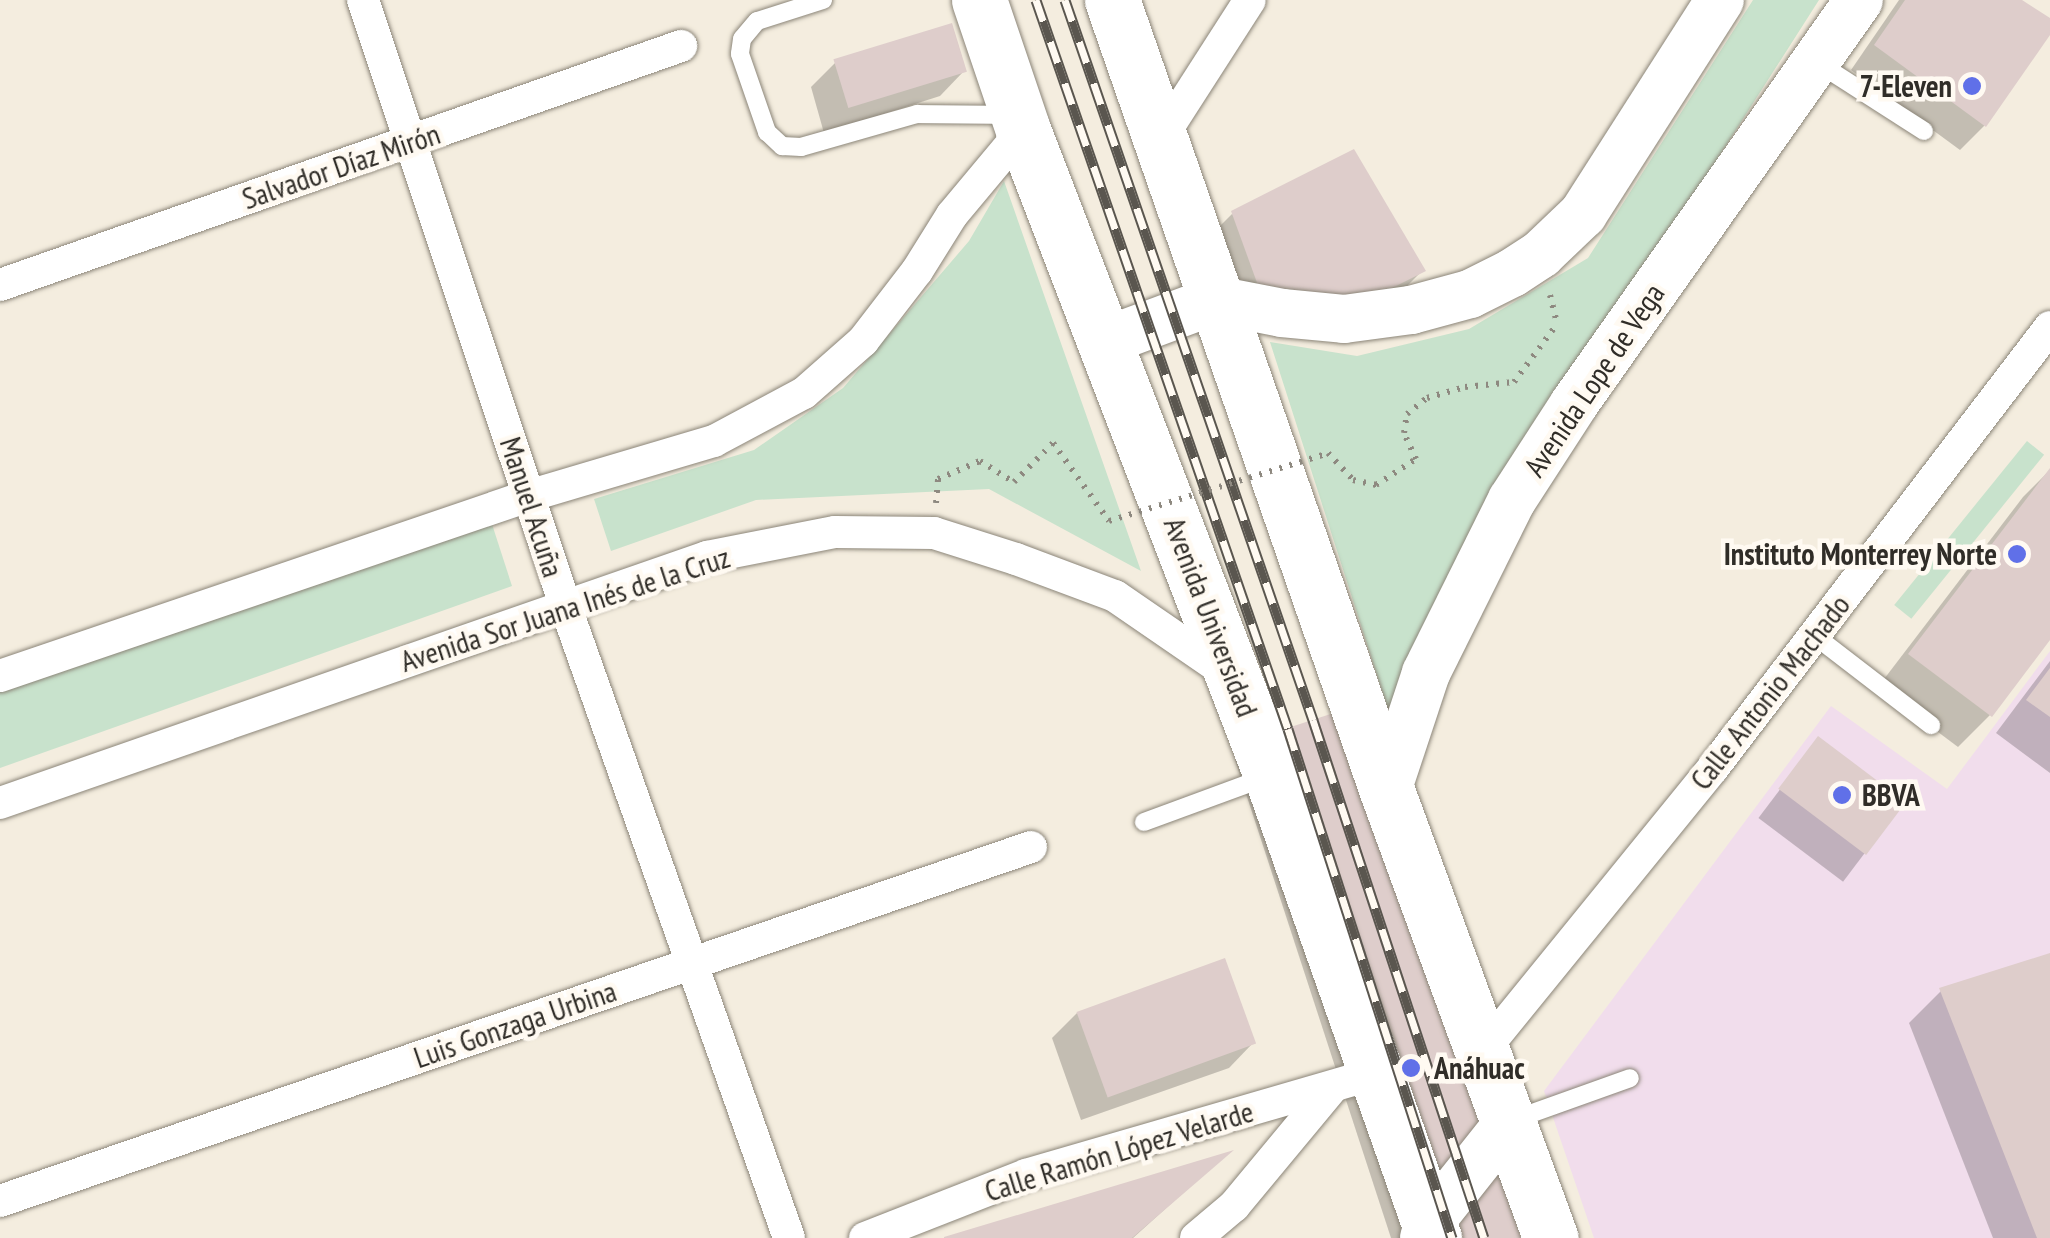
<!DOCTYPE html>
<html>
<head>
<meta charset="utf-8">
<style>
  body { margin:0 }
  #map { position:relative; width:2050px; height:1238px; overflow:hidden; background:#f4eddf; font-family:"PT Sans Narrow",sans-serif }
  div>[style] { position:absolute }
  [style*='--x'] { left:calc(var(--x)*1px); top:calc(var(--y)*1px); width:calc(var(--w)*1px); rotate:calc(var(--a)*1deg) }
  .commercial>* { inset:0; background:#f1ddec }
  .green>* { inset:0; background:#c8e2cc; transform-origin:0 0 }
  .shadow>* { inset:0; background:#0003; transform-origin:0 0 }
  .building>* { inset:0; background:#decdcb; transform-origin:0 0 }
  .path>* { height:6px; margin-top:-3px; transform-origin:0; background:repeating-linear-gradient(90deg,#8e8980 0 2.5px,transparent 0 10.5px) }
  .roads { filter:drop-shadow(0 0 2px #8b8578) drop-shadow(0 0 2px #8b8578) }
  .lane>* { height:18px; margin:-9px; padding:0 9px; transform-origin:9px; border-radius:9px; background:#fff }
  .street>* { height:32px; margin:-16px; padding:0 16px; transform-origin:16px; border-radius:16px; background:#fff }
  .secondary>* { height:48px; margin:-24px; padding:0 24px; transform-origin:24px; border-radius:24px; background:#fff }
  .highway>* { height:55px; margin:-27.5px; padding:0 27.5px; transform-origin:27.5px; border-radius:27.5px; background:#fff }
  .rail>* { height:11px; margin-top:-5.5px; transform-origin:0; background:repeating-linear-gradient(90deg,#fffaf2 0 22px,#5a564f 0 44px); box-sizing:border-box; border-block:2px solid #5a564f }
  .path-bridge>* { height:6px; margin-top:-3px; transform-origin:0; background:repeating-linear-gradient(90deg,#8e8980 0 2.5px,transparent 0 10.5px) }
  .dots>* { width:28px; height:28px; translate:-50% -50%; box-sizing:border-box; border:5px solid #fffaf2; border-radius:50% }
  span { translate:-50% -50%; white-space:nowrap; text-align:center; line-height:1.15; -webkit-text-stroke:9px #fffaf2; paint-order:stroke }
  .poi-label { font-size:30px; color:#302d28; font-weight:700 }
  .right { translate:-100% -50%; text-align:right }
  .left { translate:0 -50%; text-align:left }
  .street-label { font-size:30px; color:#302d28 }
</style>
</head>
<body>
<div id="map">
  <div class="commercial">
    <i style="clip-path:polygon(2050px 651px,2050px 1238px,1594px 1238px,1544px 1091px,1831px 706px,1947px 789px)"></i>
  </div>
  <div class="green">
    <i style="clip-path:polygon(1753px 0,1819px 0,1440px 593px,1391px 719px,1270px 342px,1357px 356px,1469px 329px,1588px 258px)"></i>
    <i style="clip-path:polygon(1004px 181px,1141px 571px,989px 489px,756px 500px,611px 551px,594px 499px,754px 450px,843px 388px,969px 241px)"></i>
    <i style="left:2027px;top:441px;width:22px;height:211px;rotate:39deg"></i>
    <i style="clip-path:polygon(490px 518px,512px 586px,0 768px,0 679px)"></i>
  </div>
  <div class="shadow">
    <i style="clip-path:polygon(1899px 0,2018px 0,2050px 21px,2050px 30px,1984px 126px,1960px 150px,1851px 70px)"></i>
    <i style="clip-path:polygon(836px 62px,964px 71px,940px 96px,824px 133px,811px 87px)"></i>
    <i style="clip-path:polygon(1232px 214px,1423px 270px,1391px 302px,1228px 322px,1200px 246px)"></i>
    <i style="clip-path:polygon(2050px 470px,2050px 636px,1990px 715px,1958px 747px,1878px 687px,2023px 497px)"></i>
    <i style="clip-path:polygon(2050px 661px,2050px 773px,1996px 733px)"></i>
    <i style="left:1818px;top:739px;width:106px;height:99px;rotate:37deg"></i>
    <i style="clip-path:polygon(1252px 743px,1520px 1238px,1391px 1238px,1235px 760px)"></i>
    <i style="clip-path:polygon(2050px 956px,2050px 1238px,1993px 1238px,1909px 1023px,1941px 991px)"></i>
    <i style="clip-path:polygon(1077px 1013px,1253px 1043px,1229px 1068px,1081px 1120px,1052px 1038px)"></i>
    <i style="clip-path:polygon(1225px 1155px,1133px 1238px,950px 1238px)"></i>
  </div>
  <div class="building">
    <i style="clip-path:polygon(1905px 0,2022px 0,2050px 18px,2050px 35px,1986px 127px,1874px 45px)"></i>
    <i style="left:952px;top:23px;width:51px;height:124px;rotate:73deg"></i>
    <i style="clip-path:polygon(1354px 149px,1426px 271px,1362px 303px,1260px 291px,1231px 211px)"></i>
    <i style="clip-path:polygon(2050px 468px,2050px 640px,1992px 717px,1908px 654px)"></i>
    <i style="clip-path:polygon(2050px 668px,2050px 717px,2026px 700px)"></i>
    <i style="left:1349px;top:708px;width:558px;height:104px;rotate:72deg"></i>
    <i style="left:1818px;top:736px;width:110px;height:66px;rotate:37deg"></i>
    <i style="clip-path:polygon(2050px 953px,2050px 1238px,2037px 1238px,1939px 988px)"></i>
    <i style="left:1225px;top:958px;width:91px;height:158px;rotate:70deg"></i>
    <i style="clip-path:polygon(1234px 1150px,1132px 1238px,944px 1238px,944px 1237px)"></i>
  </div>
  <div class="path">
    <i style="--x:1550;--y:295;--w:30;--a:76"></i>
    <i style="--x:936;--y:503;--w:24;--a:-85"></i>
  </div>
  <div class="roads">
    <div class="lane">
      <i style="--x:823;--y:0;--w:69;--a:162.3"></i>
      <i style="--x:757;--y:21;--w:23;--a:130"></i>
      <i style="--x:742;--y:39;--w:15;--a:98"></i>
      <i style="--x:740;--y:54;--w:83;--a:70.9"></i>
      <i style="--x:767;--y:132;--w:21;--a:43"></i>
      <i style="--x:782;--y:146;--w:19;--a:3"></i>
      <i style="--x:801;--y:147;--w:121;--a:-15.9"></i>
      <i style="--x:917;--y:114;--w:94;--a:0.6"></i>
      <i style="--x:1818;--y:63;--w:126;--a:32.7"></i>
      <i style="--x:1814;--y:635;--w:148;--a:37.6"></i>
      <i style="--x:1144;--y:822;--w:130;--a:-20.2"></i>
      <i style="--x:1513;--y:1120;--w:124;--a:-19.7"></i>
    </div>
    <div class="street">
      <i style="--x:363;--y:0;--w:638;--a:71.54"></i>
      <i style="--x:565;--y:605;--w:671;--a:70.51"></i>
      <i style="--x:1160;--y:140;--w:166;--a:-57.3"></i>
      <i style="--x:0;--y:285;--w:722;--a:-19.34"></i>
      <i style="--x:0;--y:676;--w:558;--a:-18.82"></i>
      <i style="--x:528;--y:496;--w:194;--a:-16.5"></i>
      <i style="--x:714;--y:441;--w:102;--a:-28.1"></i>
      <i style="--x:804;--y:393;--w:79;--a:-41.4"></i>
      <i style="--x:863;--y:341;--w:88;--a:-52.4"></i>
      <i style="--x:917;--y:271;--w:66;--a:-58"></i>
      <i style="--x:952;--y:215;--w:111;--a:-50.1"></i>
      <i style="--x:0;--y:803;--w:749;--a:-19.19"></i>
      <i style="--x:707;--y:557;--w:130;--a:-11.1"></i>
      <i style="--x:835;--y:532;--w:99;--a:0.6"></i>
      <i style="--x:934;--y:533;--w:86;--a:17.6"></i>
      <i style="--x:1016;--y:559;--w:106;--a:20.5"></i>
      <i style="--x:1115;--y:596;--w:136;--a:34.5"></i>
      <i style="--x:1483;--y:1051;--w:365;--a:-50.9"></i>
      <i style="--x:1713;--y:768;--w:555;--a:-52.61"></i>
      <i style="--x:0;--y:1201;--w:1090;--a:-18.95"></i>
      <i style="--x:865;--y:1238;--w:173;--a:-21.4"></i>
      <i style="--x:1026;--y:1175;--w:365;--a:-16.2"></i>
      <i style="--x:1196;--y:1238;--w:50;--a:-40.1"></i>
      <i style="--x:1234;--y:1206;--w:152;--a:-50.3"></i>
    </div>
    <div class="secondary">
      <i style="--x:1103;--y:342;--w:121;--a:-20.4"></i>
      <i style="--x:1216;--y:300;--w:67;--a:11.1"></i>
      <i style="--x:1282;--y:313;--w:62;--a:5.5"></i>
      <i style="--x:1344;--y:319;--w:68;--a:-7.7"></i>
      <i style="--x:1411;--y:310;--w:61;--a:-15.2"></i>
      <i style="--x:1470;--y:294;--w:47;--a:-26.6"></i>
      <i style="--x:1512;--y:273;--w:35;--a:-33"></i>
      <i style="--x:1541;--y:254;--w:58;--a:-43.6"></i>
      <i style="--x:1583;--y:214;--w:254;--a:-57.4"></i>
      <i style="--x:1387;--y:791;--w:124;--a:-71.7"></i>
      <i style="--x:1426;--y:673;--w:193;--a:-63.6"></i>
      <i style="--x:1512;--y:500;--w:114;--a:-57.1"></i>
      <i style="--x:1574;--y:404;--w:494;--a:-54.8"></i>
      <i style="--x:1424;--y:1238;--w:16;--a:-72"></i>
      <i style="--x:1429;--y:1223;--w:129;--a:-51.6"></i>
    </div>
    <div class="highway">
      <i style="--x:979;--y:0;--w:137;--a:71.3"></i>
      <i style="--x:1023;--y:130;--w:691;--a:68.97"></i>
      <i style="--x:1271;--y:775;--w:491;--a:70.6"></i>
      <i style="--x:1112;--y:0;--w:837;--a:70.83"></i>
      <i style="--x:1387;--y:791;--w:476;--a:69.9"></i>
    </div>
  </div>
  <div class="rail">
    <i style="--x:1036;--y:0;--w:771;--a:70.93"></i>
    <i style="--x:1288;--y:729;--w:535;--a:72.14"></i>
    <i style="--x:1065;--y:0;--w:762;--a:70.99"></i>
    <i style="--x:1313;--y:720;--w:545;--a:71.73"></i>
  </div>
  <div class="path-bridge">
    <i style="--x:938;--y:479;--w:46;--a:-23.2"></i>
    <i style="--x:980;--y:461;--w:40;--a:32"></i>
    <i style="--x:1014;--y:482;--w:55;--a:-45"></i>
    <i style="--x:1053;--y:443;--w:96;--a:54.3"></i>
    <i style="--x:1109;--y:521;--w:229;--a:-17.2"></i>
    <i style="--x:1328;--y:453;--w:37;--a:47"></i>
    <i style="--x:1353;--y:480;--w:24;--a:12"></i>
    <i style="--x:1376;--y:485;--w:48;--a:-33"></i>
    <i style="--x:1416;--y:459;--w:29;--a:-115"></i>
    <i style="--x:1404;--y:433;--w:19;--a:-81"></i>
    <i style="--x:1407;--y:414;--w:26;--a:-39"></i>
    <i style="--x:1427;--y:398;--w:40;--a:-16"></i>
    <i style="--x:1465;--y:387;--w:49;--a:-5.8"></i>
    <i style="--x:1514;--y:382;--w:72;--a:-53.4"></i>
  </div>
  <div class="dots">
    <i style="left:1972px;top:86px;background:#6070e8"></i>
    <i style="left:2017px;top:554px;background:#6070e8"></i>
    <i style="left:1842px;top:795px;background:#6070e8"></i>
    <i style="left:1411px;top:1068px;background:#6070e8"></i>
  </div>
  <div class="poi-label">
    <span class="right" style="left:1952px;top:86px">7-Eleven</span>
    <span class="right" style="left:1997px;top:554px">Instituto Monterrey Norte</span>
    <span class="left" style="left:1862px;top:795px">BBVA</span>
    <span class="left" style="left:1434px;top:1068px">Anáhuac</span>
  </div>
  <div class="street-label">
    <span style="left:341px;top:166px;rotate:-19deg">Salvador Díaz Mirón</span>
    <span style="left:1594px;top:380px;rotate:-56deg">Avenida Lope de Vega</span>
    <span style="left:532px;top:507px;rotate:72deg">Manuel Acuña</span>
    <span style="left:565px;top:609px;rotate:-18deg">Avenida Sor Juana Inés de la Cruz</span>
    <span style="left:1211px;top:617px;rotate:69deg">Avenida Universidad</span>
    <span style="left:1770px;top:692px;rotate:-52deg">Calle Antonio Machado</span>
    <span style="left:515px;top:1024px;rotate:-19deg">Luis Gonzaga Urbina</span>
    <span style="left:1119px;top:1151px;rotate:-17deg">Calle Ramón López Velarde</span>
  </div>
</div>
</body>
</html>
